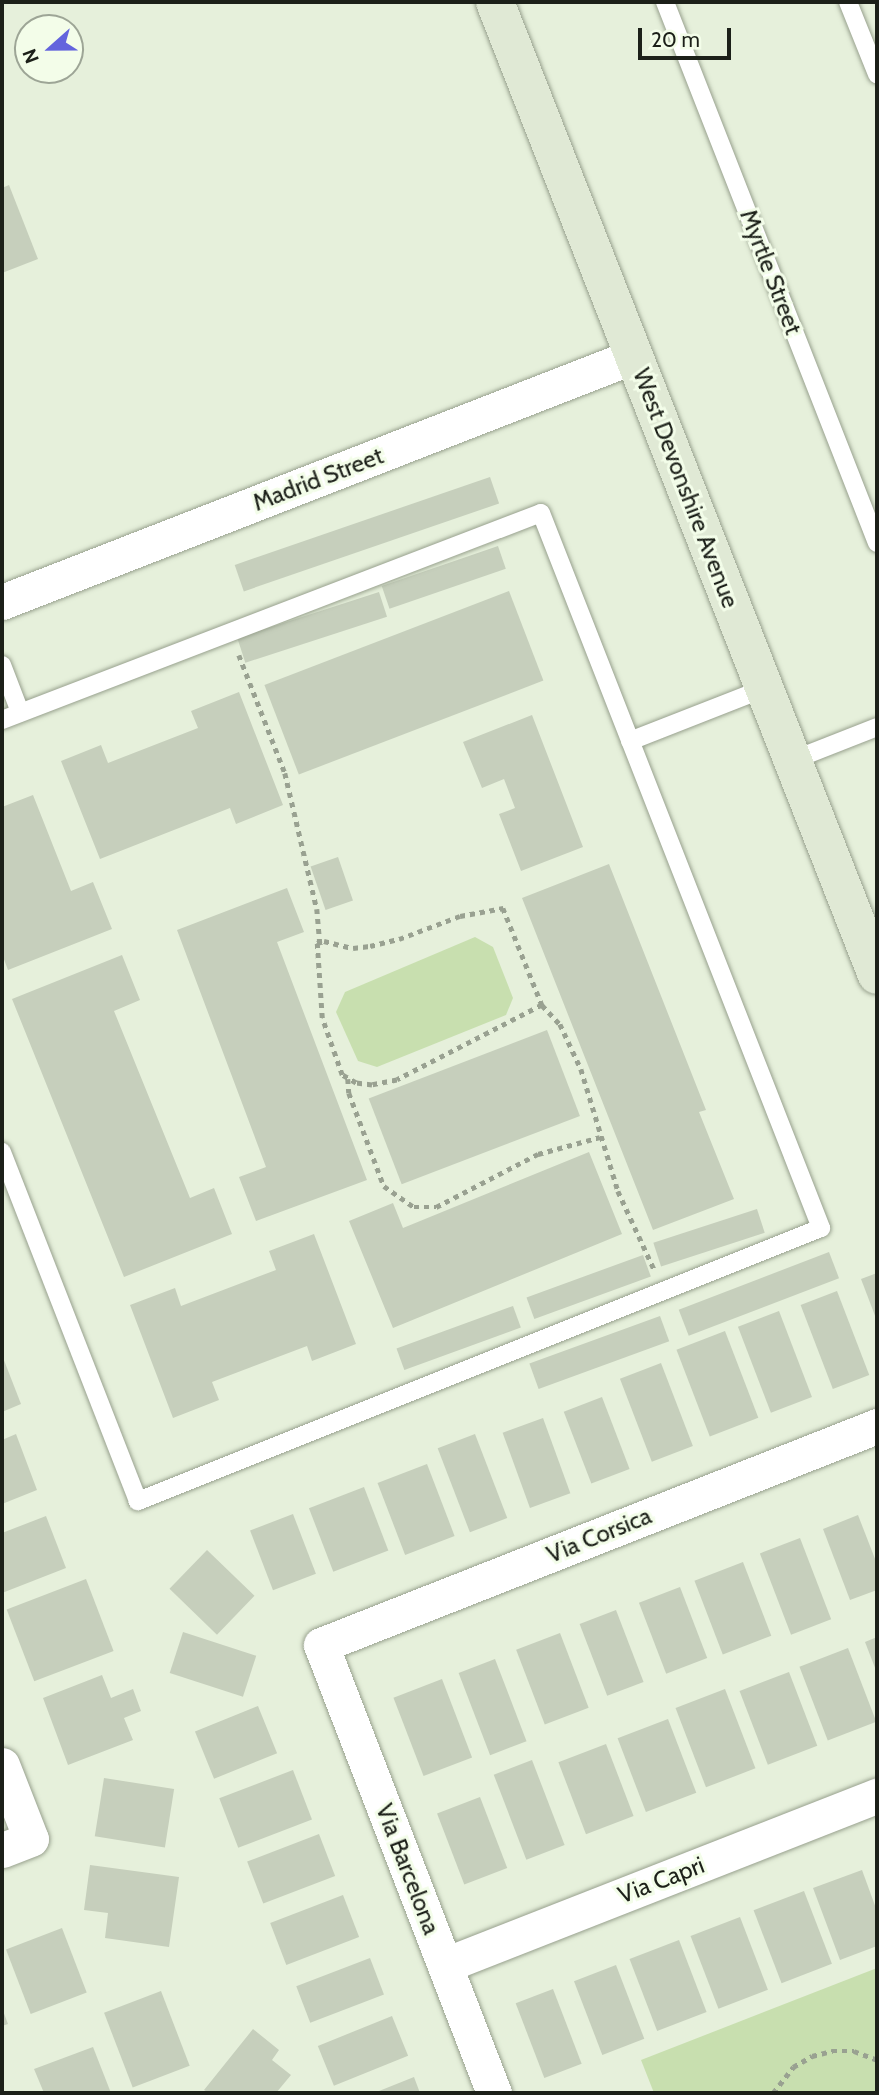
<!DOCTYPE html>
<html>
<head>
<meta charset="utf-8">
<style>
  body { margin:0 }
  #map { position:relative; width:879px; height:2095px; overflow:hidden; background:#e6f0db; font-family:Cabin,sans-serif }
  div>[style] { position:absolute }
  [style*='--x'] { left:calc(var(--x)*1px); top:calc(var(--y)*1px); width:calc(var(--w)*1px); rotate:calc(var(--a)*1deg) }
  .green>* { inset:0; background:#c8dfaf }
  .building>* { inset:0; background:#c6cfbc; transform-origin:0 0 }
  .path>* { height:4.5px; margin-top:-2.25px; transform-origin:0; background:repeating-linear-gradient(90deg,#99a191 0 5px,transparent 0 10px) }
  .roads { filter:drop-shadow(0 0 2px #98a18e) drop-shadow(0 0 2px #98a18e) }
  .service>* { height:18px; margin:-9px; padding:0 9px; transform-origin:9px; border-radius:9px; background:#fff }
  .minor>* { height:35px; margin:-17.5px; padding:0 17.5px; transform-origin:17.5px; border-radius:17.5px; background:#fff }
  .secondary>* { height:38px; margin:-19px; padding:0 19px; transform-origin:19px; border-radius:19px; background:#e0e9d5 }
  span { translate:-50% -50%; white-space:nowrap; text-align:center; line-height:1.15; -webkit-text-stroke:6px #f3fde9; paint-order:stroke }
  .street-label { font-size:24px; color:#1c2019 }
  .frame { position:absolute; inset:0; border:4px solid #1c2019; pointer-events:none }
  .north { position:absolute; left:14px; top:14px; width:70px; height:70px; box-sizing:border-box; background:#f3fde9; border:2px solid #9da596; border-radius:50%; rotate:249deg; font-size:19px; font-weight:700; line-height:28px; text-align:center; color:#1c2019 }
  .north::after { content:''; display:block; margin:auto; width:24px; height:32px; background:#6364dd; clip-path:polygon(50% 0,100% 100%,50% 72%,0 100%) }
  .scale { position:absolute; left:638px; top:28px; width:93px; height:32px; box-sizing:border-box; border:4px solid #1c2019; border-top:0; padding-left:9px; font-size:21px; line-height:24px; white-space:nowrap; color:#1c2019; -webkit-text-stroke:5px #f3fde9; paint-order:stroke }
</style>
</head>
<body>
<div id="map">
  <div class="green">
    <i style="clip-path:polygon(475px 937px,493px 947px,513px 998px,506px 1015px,377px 1067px,358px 1061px,336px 1012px,345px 992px)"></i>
    <i style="clip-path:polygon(877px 1968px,877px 2093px,654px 2093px,641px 2060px)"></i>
  </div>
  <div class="building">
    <i style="clip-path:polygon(9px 185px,38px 259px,2px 273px,2px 188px)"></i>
    <i style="left:490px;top:477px;width:28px;height:270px;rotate:71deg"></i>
    <i style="left:498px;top:546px;width:24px;height:123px;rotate:71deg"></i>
    <i style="left:509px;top:591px;width:96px;height:262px;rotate:69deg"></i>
    <i style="left:379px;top:592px;width:26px;height:149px;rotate:72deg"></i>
    <i style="clip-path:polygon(239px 692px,283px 805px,236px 824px,230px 808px,100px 859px,61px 761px,101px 745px,108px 763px,198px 728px,191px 711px)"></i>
    <i style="clip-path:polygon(532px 715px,583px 847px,521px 871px,499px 814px,515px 808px,504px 779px,482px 788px,463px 742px)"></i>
    <i style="clip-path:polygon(33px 795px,71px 891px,93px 882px,112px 929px,8px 970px,2px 954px,2px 807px)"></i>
    <i style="left:338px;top:857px;width:46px;height:29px;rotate:71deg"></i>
    <i style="clip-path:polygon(609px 864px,706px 1110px,699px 1112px,734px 1199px,653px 1230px,522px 898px)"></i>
    <i style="clip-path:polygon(287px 888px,304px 932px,277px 942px,367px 1180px,256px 1221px,239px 1177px,266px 1167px,177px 930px)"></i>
    <i style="clip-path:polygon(122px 955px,140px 1000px,114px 1011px,190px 1198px,214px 1188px,232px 1234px,124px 1277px,12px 999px)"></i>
    <i style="left:547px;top:1030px;width:92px;height:191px;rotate:69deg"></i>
    <i style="clip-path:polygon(589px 1152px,622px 1234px,393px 1328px,349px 1221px,393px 1203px,403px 1228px)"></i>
    <i style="left:757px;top:1209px;width:25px;height:109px;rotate:72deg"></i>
    <i style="clip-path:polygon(314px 1234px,356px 1344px,312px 1361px,307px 1346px,212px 1382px,219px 1400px,173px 1418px,130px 1305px,175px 1288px,181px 1306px,276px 1270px,269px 1251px)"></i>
    <i style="left:829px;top:1252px;width:28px;height:161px;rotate:69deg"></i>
    <i style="left:643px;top:1255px;width:23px;height:124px;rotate:70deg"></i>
    <i style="clip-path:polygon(877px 1273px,877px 1321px,861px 1279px)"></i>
    <i style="left:837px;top:1291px;width:90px;height:39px;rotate:69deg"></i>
    <i style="left:513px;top:1306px;width:23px;height:124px;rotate:70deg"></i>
    <i style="left:779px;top:1311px;width:92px;height:44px;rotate:69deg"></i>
    <i style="left:660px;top:1316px;width:27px;height:139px;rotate:70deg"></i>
    <i style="left:725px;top:1331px;width:93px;height:52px;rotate:69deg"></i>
    <i style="clip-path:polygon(2px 1355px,21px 1404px,2px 1412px)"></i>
    <i style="left:661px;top:1363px;width:89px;height:44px;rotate:69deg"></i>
    <i style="left:602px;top:1397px;width:77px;height:41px;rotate:69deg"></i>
    <i style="left:543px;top:1418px;width:80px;height:43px;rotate:70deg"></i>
    <i style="clip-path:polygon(16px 1434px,37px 1490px,2px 1504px,2px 1440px)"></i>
    <i style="left:475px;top:1434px;width:90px;height:40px;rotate:69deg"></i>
    <i style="left:427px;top:1464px;width:77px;height:53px;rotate:69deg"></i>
    <i style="left:364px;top:1487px;width:68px;height:59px;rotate:69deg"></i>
    <i style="left:293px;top:1514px;width:64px;height:46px;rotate:69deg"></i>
    <i style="clip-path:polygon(858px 1515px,877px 1564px,877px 1590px,850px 1600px,823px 1529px)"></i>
    <i style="clip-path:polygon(46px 1516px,66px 1568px,2px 1593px,2px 1533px)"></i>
    <i style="left:800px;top:1538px;width:87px;height:43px;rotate:69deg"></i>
    <i style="left:207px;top:1550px;width:66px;height:54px;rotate:44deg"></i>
    <i style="left:743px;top:1562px;width:79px;height:52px;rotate:69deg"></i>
    <i style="left:86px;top:1579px;width:77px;height:85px;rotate:69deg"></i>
    <i style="left:680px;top:1587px;width:76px;height:44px;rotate:69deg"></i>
    <i style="left:616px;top:1610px;width:77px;height:39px;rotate:69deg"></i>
    <i style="left:183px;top:1632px;width:77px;height:43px;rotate:18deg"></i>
    <i style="left:560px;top:1633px;width:80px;height:47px;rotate:69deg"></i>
    <i style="clip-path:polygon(877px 1637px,877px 1673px,865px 1642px)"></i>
    <i style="left:848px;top:1648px;width:79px;height:52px;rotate:69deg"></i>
    <i style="left:495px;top:1659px;width:88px;height:39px;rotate:69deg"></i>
    <i style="left:789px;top:1672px;width:79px;height:53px;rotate:69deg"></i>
    <i style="clip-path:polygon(102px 1675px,111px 1698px,133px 1689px,141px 1711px,124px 1718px,133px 1740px,68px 1765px,43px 1698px)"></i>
    <i style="left:442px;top:1679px;width:84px;height:52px;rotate:69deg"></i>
    <i style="left:725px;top:1689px;width:85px;height:53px;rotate:69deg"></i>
    <i style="left:258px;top:1706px;width:51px;height:68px;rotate:68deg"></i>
    <i style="left:668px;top:1719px;width:79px;height:54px;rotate:69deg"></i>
    <i style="left:606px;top:1744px;width:77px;height:51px;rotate:69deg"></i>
    <i style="left:532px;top:1760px;width:91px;height:41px;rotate:69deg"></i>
    <i style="left:293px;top:1770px;width:53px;height:79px;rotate:69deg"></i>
    <i style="left:104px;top:1778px;width:71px;height:59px;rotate:9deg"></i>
    <i style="left:480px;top:1797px;width:76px;height:46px;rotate:69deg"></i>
    <i style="left:319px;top:1834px;width:45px;height:77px;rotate:69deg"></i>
    <i style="clip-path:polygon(90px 1865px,179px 1877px,169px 1947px,105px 1938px,108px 1913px,84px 1910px)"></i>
    <i style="clip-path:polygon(862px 1870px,877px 1911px,877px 1946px,840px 1960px,813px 1888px)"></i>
    <i style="left:804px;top:1891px;width:78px;height:54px;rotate:69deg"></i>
    <i style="left:343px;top:1895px;width:45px;height:78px;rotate:69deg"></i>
    <i style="left:740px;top:1917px;width:78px;height:53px;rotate:69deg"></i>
    <i style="left:62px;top:1928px;width:69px;height:60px;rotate:69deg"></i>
    <i style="left:679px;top:1940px;width:77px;height:53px;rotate:69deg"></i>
    <i style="left:370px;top:1958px;width:39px;height:79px;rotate:69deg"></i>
    <i style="left:616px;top:1965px;width:79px;height:45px;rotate:69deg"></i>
    <i style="left:553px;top:1989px;width:80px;height:40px;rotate:69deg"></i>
    <i style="left:161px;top:1991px;width:80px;height:61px;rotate:69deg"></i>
    <i style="clip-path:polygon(2px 2008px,8px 2024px,2px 2026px)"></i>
    <i style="left:392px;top:2016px;width:43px;height:80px;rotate:68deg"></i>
    <i style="clip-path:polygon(253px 2029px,279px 2050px,272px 2060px,291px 2075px,276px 2093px,209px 2093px,204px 2090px)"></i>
    <i style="clip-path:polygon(93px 2047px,111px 2093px,44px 2093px,34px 2069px)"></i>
    <i style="clip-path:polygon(414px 2077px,420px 2093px,374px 2093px)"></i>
  </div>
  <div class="path">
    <i style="--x:239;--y:655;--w:127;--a:68.7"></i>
    <i style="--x:285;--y:773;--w:140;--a:76.8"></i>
    <i style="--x:317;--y:909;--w:34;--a:85"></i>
    <i style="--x:542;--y:1005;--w:163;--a:152.7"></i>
    <i style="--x:397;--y:1080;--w:25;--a:169"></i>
    <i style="--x:372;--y:1085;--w:16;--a:-173"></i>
    <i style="--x:356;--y:1083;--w:16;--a:-150"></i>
    <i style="--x:342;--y:1075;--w:60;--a:-109.3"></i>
    <i style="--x:322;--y:1018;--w:75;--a:-93.8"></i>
    <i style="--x:317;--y:943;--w:7;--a:-16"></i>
    <i style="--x:324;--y:941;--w:30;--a:14"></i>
    <i style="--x:353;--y:948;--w:17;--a:-7"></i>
    <i style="--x:370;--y:946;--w:30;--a:-14"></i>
    <i style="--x:399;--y:939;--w:65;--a:-20.7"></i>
    <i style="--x:460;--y:916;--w:44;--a:-10.5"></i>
    <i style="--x:503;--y:908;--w:105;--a:68.1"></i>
    <i style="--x:542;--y:1005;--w:26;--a:47"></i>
    <i style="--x:560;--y:1024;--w:50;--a:65"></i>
    <i style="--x:581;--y:1069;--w:127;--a:73.1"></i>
    <i style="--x:618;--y:1191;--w:88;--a:65.2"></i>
    <i style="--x:348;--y:1079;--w:14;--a:86"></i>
    <i style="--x:349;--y:1093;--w:99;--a:69.4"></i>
    <i style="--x:384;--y:1186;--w:37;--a:35"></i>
    <i style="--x:414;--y:1207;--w:22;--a:0"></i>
    <i style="--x:436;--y:1207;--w:115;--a:-27.5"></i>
    <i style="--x:538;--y:1154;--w:64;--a:-15.3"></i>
    <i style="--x:773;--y:2093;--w:33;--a:-52"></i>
    <i style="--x:793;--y:2067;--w:22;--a:-30"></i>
    <i style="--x:812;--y:2056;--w:21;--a:-14"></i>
    <i style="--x:832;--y:2051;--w:22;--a:0"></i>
    <i style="--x:854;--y:2051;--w:25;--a:21"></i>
  </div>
  <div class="roads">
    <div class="service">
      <i style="--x:665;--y:2;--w:581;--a:68.6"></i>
      <i style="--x:848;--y:2;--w:78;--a:68.1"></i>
      <i style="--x:2;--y:665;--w:50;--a:69"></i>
      <i style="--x:2;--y:720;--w:577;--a:-21.01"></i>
      <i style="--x:541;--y:513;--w:768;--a:68.61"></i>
      <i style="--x:821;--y:1228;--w:736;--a:158.21"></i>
      <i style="--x:138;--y:1501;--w:375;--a:-111.3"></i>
      <i style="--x:630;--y:741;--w:145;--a:-21.4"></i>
      <i style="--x:793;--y:760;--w:90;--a:-21.4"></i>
    </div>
    <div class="minor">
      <i style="--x:2;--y:602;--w:678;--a:-21.27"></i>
      <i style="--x:2;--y:1765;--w:79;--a:68.6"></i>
      <i style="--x:31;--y:1839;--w:31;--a:159"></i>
      <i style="--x:445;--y:1965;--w:464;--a:-21.4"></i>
      <i style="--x:494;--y:2093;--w:480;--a:-111.1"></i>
      <i style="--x:321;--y:1645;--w:598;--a:-21.5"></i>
    </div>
    <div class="secondary">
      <i style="--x:495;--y:2;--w:1045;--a:68.57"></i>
    </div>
  </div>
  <div class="street-label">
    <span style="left:771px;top:272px;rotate:69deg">Myrtle Street</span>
    <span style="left:318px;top:479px;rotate:-21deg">Madrid Street</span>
    <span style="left:686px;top:488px;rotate:69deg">West Devonshire Avenue</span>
    <span style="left:599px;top:1535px;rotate:-22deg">Via Corsica</span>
    <span style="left:408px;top:1869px;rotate:69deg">Via Barcelona</span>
    <span style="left:661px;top:1880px;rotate:-21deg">Via Capri</span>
  </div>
  <div class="frame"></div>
  <div class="north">N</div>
  <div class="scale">20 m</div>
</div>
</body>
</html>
